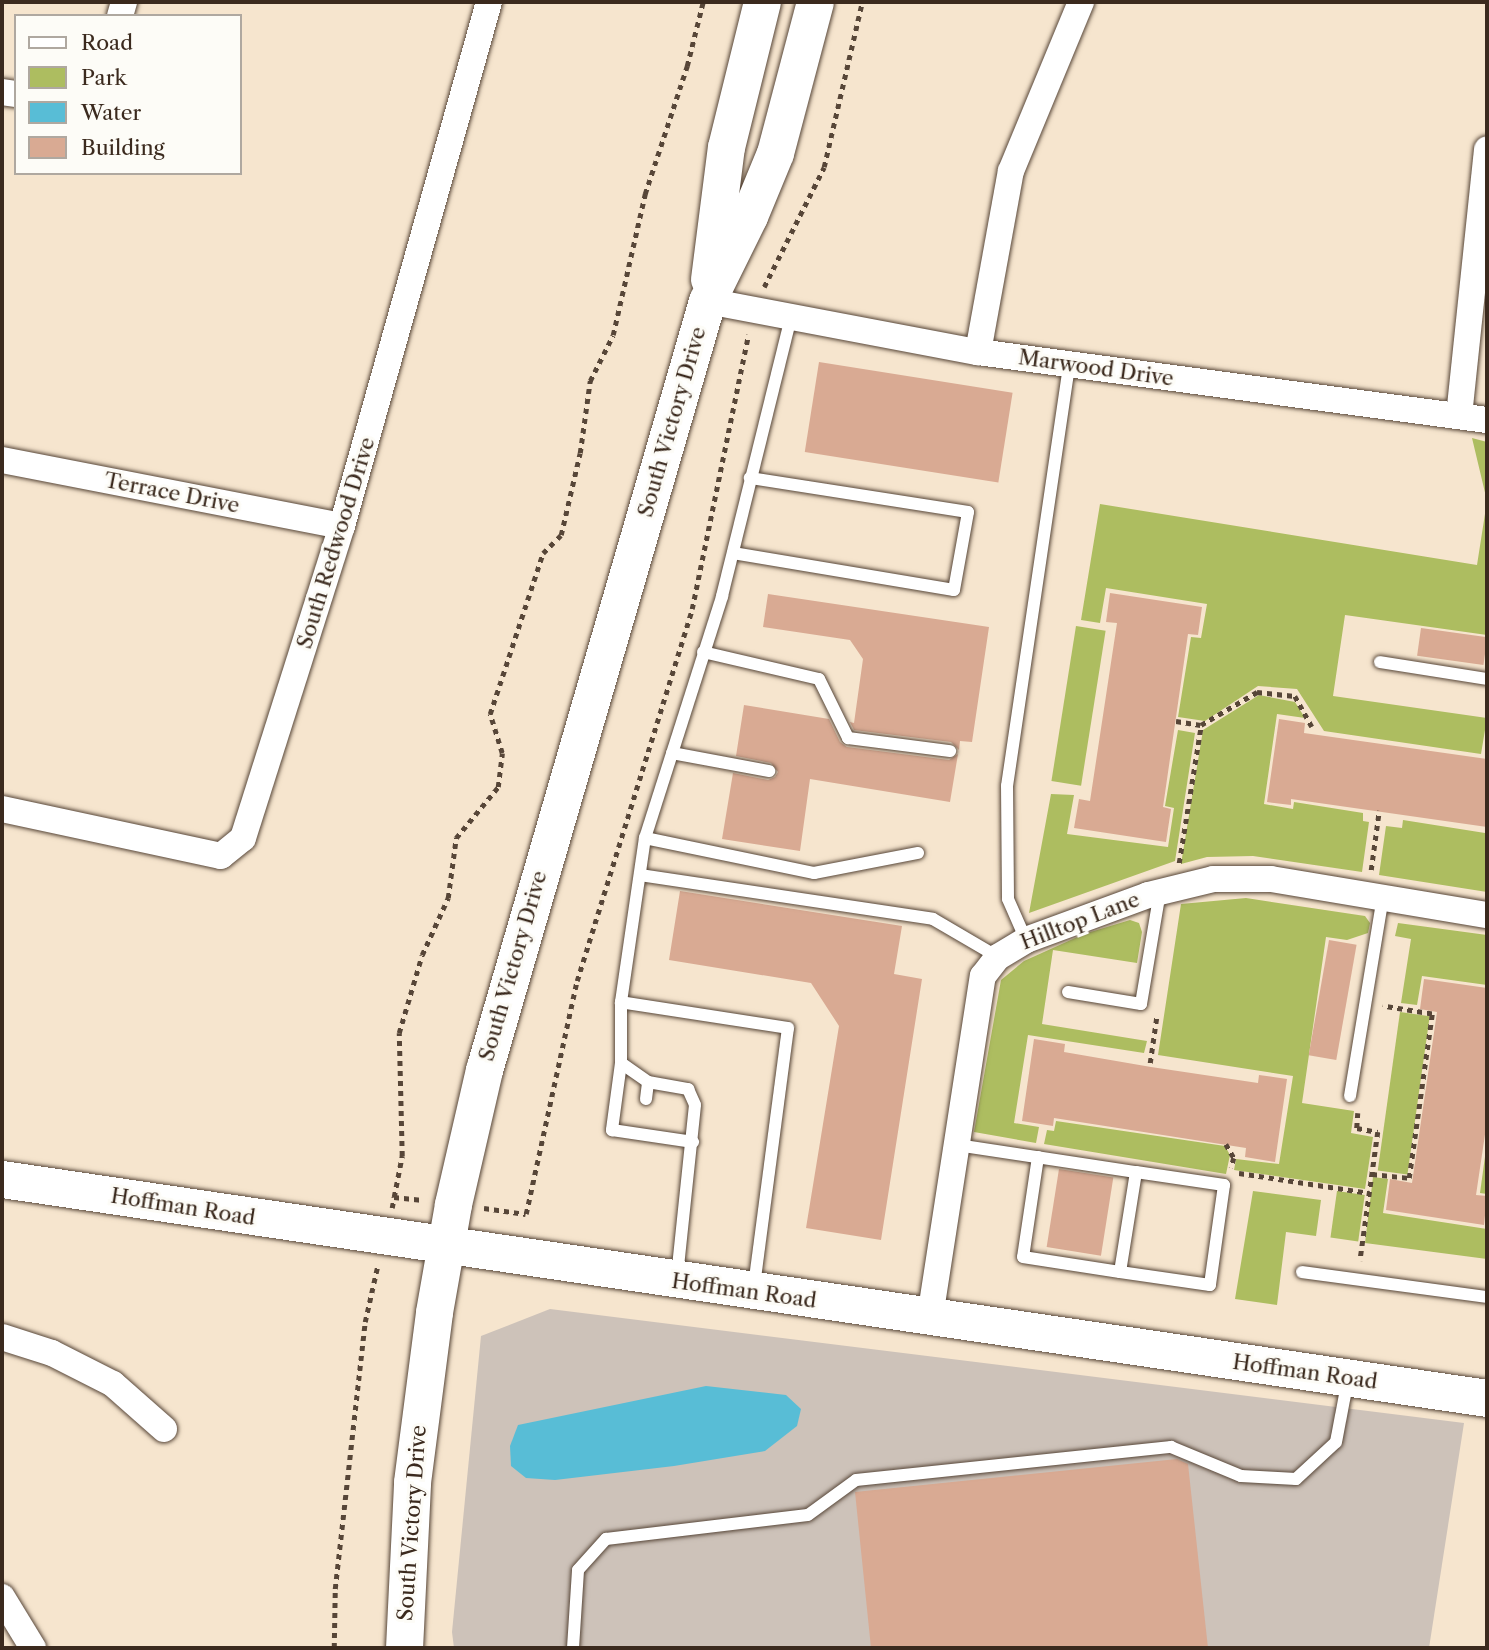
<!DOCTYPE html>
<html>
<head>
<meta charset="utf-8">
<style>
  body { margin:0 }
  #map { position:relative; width:1489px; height:1650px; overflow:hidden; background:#f6e5ce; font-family:"Libre Caslon Text",serif }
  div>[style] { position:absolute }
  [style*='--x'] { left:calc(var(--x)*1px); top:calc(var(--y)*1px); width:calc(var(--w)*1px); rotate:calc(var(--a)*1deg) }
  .industrial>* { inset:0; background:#cdc2b9 }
  .green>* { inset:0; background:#adbd60; transform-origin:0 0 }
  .water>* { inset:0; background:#58bdd6 }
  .building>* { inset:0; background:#d9aa93; transform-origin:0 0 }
  .path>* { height:4.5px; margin-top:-2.25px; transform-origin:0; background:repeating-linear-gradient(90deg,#574638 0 5px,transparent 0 10px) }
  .roads { filter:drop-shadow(0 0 2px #574638) drop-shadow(0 0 2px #574638) }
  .lane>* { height:12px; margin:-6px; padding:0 6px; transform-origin:6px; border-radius:6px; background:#fff }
  .street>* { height:26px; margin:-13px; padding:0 13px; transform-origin:13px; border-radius:13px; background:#fff }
  .secondary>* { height:37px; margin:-18.5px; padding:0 18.5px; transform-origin:18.5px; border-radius:18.5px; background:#fff }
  span { translate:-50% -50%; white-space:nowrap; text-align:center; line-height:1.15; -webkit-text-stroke:6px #fdfcf7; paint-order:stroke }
  .street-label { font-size:21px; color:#3b2a1e }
  .frame { position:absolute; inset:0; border:4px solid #3b2a1e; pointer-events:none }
  .legend { position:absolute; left:14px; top:14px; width:228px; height:161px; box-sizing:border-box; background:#fdfcf7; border:2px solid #afa8a0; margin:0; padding:9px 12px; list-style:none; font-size:21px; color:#3b2a1e }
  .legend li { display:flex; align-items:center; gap:14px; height:35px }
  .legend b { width:35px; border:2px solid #afa8a0 }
</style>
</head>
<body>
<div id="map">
  <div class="industrial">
    <i style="clip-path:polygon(550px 1309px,1464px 1423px,1429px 1648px,454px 1648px,452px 1632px,481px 1336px)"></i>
  </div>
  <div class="green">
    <i style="clip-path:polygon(1472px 438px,1487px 442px,1487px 635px,1345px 615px,1333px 696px,1487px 718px,1481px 754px,1324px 731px,1297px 689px,1258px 686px,1205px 721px,1178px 717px,1191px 637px,1201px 638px,1207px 604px,1106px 588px,1100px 623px,1081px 620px,1100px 504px,1477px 565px,1487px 501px)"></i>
    <i style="left:1076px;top:626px;width:30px;height:157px;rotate:9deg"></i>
    <i style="clip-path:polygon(1259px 695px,1295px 702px,1305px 718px,1277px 714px,1264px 804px,1293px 809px,1294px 802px,1363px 813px,1363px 821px,1369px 822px,1362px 872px,1253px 856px,1207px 857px,1181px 864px,1203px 730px)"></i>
    <i style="clip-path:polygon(1178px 730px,1195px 733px,1175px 861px,1029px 913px,1051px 794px,1074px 795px,1067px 834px,1168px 847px,1174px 808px,1165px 806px)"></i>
    <i style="clip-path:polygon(1403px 820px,1485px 833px,1487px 892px,1379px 875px,1386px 826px,1402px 828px)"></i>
    <i style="clip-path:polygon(1246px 898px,1365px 916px,1370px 923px,1368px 933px,1347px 940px,1326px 937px,1302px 1103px,1354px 1111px,1351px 1133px,1373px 1137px,1365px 1189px,1234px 1170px,1236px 1159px,1279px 1164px,1293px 1076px,1158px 1055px,1181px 904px)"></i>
    <i style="clip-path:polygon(1130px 920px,1139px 923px,1142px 932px,1137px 963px,1053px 950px,1042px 1024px,1147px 1041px,1144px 1053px,1028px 1035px,1014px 1123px,1039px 1127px,1036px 1143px,974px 1132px,1001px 980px,1024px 961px,1084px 934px)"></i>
    <i style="clip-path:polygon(1398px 923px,1487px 935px,1487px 985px,1422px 976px,1417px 1005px,1401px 1003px,1411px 939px,1395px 936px)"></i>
    <i style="left:1400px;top:1012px;width:30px;height:160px;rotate:8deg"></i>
    <i style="clip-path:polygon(1056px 1121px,1225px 1146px,1230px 1155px,1226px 1174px,1044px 1144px,1047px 1130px,1054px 1131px)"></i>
    <i style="clip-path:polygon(1487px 1142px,1487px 1194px,1480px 1193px)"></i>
    <i style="clip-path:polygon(1373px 1177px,1388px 1179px,1383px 1213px,1487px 1229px,1487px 1259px,1365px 1243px)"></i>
    <i style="clip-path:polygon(1253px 1191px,1321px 1200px,1316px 1236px,1286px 1232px,1277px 1305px,1235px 1299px)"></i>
    <i style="left:1337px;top:1191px;width:28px;height:47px;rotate:8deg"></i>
  </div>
  <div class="water">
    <i style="clip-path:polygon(706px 1386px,786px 1395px,801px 1409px,797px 1426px,765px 1451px,674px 1466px,555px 1480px,526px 1478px,511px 1466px,510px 1446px,518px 1425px)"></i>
  </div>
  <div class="building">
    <i style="left:819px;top:362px;width:196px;height:91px;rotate:9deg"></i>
    <i style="clip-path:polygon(1110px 593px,1202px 607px,1198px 635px,1188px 634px,1163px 807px,1171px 809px,1166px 842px,1074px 828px,1079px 799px,1090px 801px,1117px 623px,1106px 622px)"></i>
    <i style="clip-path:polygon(768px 594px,989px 627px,972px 742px,960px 741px,959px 750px,951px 742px,854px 730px,850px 722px,854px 723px,863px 659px,850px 640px,763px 627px)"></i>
    <i style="left:1421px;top:628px;width:67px;height:28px;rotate:8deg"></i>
    <i style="clip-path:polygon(744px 705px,829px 719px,840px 742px,847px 747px,949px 760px,958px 754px,950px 802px,810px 779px,800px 851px,722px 839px,733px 773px,768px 780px,775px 777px,778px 772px,771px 763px,736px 756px)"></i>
    <i style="clip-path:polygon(1279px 719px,1305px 723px,1304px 733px,1487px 759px,1487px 827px,1291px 799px,1291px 805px,1267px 802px)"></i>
    <i style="clip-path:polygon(680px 891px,902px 926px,894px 974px,922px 979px,881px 1240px,806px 1228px,839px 1026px,811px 983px,669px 960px)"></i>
    <i style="left:1329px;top:940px;width:28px;height:117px;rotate:10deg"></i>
    <i style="clip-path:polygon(1424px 979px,1487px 988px,1487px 1121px,1476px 1195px,1487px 1196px,1484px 1225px,1386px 1210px,1390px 1179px,1412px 1183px,1437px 1012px,1420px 1009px)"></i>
    <i style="clip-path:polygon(1034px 1039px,1065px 1044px,1064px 1052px,1151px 1067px,1258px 1083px,1259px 1075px,1287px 1079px,1275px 1162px,1245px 1157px,1246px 1148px,1054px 1118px,1053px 1126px,1022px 1121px)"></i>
    <i style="left:1059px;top:1169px;width:55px;height:79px;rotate:9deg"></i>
    <i style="clip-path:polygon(1177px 1459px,1188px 1464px,1208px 1648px,871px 1648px,855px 1492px)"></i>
  </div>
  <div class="path">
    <i style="--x:764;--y:287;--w:134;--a:-63.4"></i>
    <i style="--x:824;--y:167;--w:169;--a:-77"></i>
    <i style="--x:1176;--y:721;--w:25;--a:9"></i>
    <i style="--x:1179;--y:863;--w:140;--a:-80.9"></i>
    <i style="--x:1201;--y:725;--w:65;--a:-30.5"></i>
    <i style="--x:1257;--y:692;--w:38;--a:6"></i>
    <i style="--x:1295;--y:696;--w:35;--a:61"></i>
    <i style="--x:1371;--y:870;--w:60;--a:-82.3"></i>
    <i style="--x:1150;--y:1063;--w:49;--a:-81.9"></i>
    <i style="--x:1358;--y:1113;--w:15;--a:94"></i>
    <i style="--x:1357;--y:1128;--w:21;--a:11"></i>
    <i style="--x:1378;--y:1132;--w:130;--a:97.9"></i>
    <i style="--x:1226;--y:1144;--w:16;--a:60"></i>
    <i style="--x:1234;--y:1158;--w:10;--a:107"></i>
    <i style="--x:1239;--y:1173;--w:132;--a:8.7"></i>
    <i style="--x:1372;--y:1174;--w:37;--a:6"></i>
    <i style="--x:1409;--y:1178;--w:166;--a:-82"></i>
    <i style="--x:1432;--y:1014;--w:50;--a:-170.7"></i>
    <i style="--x:394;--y:1197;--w:42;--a:-79"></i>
    <i style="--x:402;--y:1156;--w:123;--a:-91.4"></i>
    <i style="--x:399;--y:1033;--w:81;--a:-73.6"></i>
    <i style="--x:422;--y:955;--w:63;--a:-65.5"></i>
    <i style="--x:448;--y:898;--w:61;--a:-82.4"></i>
    <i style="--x:456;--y:838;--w:66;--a:-50.5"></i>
    <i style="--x:498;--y:787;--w:34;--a:-83"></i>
    <i style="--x:502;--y:753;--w:41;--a:-107.1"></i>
    <i style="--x:490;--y:714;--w:169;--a:-71.8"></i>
    <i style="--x:543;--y:553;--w:25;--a:-45"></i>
    <i style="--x:561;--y:535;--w:84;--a:-77"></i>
    <i style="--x:580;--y:453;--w:73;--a:-82.1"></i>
    <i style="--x:590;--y:381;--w:51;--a:-63.4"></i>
    <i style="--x:613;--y:335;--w:145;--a:-77.2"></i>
    <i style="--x:645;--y:194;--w:135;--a:-71.8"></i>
    <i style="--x:687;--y:66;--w:66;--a:-76"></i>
    <i style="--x:392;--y:1208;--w:11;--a:-80"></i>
    <i style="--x:394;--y:1197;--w:29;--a:6"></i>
    <i style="--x:484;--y:1208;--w:42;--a:8.1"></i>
    <i style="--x:526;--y:1214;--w:239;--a:-77.7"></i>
    <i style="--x:577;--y:981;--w:389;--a:-72.8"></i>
    <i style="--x:692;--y:609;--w:280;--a:-78.4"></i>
    <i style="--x:334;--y:1648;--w:59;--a:-89"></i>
    <i style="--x:335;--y:1589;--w:269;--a:-83.6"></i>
    <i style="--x:365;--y:1322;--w:59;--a:-77.4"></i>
  </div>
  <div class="roads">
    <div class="lane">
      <i style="--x:733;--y:553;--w:224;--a:9.5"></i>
      <i style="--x:954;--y:590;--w:79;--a:-79.8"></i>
      <i style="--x:968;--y:512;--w:221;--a:-171.1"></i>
      <i style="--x:703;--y:652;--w:119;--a:13.1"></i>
      <i style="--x:819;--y:679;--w:66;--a:63.8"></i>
      <i style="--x:848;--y:738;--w:103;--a:7.3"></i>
      <i style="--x:1380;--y:662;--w:108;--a:9"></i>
      <i style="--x:672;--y:753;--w:99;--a:10.5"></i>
      <i style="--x:645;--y:838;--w:173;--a:11.7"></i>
      <i style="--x:814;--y:873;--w:106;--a:-10.9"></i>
      <i style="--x:640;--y:875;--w:296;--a:8.5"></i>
      <i style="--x:933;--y:919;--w:75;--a:30.3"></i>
      <i style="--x:1026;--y:940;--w:45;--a:-113.7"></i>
      <i style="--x:1008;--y:899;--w:113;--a:-90.5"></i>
      <i style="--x:1007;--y:786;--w:427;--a:-81.6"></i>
      <i style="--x:1068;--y:992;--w:74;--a:9.3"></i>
      <i style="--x:1141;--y:1004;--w:114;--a:-80.4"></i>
      <i style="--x:621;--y:1002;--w:61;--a:90"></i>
      <i style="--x:621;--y:1063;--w:33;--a:35"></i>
      <i style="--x:648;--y:1082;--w:41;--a:9.9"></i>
      <i style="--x:688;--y:1089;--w:17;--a:66"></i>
      <i style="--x:695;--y:1105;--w:173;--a:96"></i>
      <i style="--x:621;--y:1063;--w:68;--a:97.7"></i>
      <i style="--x:612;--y:1130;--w:82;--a:8.4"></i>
      <i style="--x:1350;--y:1096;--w:202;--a:-80.6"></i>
      <i style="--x:646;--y:1099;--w:17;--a:-83"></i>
      <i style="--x:957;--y:1145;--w:181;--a:8.6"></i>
      <i style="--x:1136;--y:1172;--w:89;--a:8.4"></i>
      <i style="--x:1224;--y:1185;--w:101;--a:98"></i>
      <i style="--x:1210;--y:1285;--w:91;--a:-171.8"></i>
      <i style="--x:1120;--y:1272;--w:101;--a:-80.9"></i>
      <i style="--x:1038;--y:1157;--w:101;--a:98.5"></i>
      <i style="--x:1023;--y:1257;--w:98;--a:8.8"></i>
      <i style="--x:1302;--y:1272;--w:187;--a:7.7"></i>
      <i style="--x:754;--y:1286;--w:260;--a:-82.5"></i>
      <i style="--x:788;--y:1028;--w:169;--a:-171.2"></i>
      <i style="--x:621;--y:1002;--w:166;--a:-81.7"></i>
      <i style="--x:645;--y:838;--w:254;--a:-72.3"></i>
      <i style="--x:722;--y:596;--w:287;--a:-76.1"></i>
      <i style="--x:573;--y:1648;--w:78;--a:-86.3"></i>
      <i style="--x:578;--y:1570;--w:42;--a:-47.9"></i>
      <i style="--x:606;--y:1539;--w:203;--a:-6.8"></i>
      <i style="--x:808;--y:1515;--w:59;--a:-36.1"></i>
      <i style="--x:856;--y:1480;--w:317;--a:-6"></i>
      <i style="--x:1171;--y:1447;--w:76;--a:22.5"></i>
      <i style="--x:1241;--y:1476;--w:55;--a:3.1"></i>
      <i style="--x:1296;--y:1479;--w:54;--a:-42.8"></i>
      <i style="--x:1336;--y:1442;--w:64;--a:-79.2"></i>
    </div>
    <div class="street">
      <i style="--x:120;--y:16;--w:15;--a:-74"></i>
      <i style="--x:2;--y:92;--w:14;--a:8"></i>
      <i style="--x:707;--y:301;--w:276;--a:10.7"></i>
      <i style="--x:978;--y:352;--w:514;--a:7.61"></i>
      <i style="--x:978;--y:352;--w:184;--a:-79.7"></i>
      <i style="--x:1011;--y:171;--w:183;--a:-67.5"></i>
      <i style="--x:1459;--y:416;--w:268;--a:-84"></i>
      <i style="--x:2;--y:460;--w:346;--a:11"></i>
      <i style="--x:2;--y:809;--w:224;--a:12.1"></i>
      <i style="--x:221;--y:856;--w:28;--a:-39"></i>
      <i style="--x:243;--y:838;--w:327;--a:-72.4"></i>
      <i style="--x:342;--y:526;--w:544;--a:-74.33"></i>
      <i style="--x:930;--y:1317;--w:345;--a:-81.2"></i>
      <i style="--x:983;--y:976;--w:24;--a:-52"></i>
      <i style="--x:998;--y:957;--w:33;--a:-31"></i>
      <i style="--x:1026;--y:940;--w:130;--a:-20.2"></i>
      <i style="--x:1148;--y:895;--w:67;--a:-13.8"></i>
      <i style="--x:1213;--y:879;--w:58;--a:0"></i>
      <i style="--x:1271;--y:879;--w:219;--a:9.5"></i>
      <i style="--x:2;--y:1337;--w:52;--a:17.7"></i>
      <i style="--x:52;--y:1353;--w:68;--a:26.9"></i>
      <i style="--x:113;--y:1384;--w:68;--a:41.4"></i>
      <i style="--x:2;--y:1597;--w:60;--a:58.7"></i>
    </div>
    <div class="secondary">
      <i style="--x:709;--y:279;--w:133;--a:-82.7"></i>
      <i style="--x:726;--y:147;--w:149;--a:-76.1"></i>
      <i style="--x:2;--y:1179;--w:1501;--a:8.39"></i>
      <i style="--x:404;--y:1648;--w:166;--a:-87.2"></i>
      <i style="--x:412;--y:1482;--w:171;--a:-82.6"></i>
      <i style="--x:434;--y:1312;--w:110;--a:-80"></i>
      <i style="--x:453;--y:1204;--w:138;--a:-77"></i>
      <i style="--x:484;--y:1070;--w:801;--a:-73.83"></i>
      <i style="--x:707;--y:301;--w:95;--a:-63.7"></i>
      <i style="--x:749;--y:216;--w:68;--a:-67.6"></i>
      <i style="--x:775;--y:153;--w:156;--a:-75.2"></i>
    </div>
  </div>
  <div class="street-label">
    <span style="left:1096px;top:368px;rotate:8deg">Marwood Drive</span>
    <span style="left:672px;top:422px;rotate:-74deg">South Victory Drive</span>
    <span style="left:172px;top:493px;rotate:11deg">Terrace Drive</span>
    <span style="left:336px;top:543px;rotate:-73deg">South Redwood Drive</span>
    <span style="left:1080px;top:921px;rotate:-21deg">Hilltop Lane</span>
    <span style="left:513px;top:966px;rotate:-74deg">South Victory Drive</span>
    <span style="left:183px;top:1207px;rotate:9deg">Hoffman Road</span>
    <span style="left:744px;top:1291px;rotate:8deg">Hoffman Road</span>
    <span style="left:1305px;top:1372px;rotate:8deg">Hoffman Road</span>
    <span style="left:412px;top:1523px;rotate:-86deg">South Victory Drive</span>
  </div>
  <div class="frame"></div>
  <ul class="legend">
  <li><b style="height:9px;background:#fff"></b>Road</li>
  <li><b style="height:19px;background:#adbd60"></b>Park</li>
  <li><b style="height:19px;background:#58bdd6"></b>Water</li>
  <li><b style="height:19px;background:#d9aa93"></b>Building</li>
  </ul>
</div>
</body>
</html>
